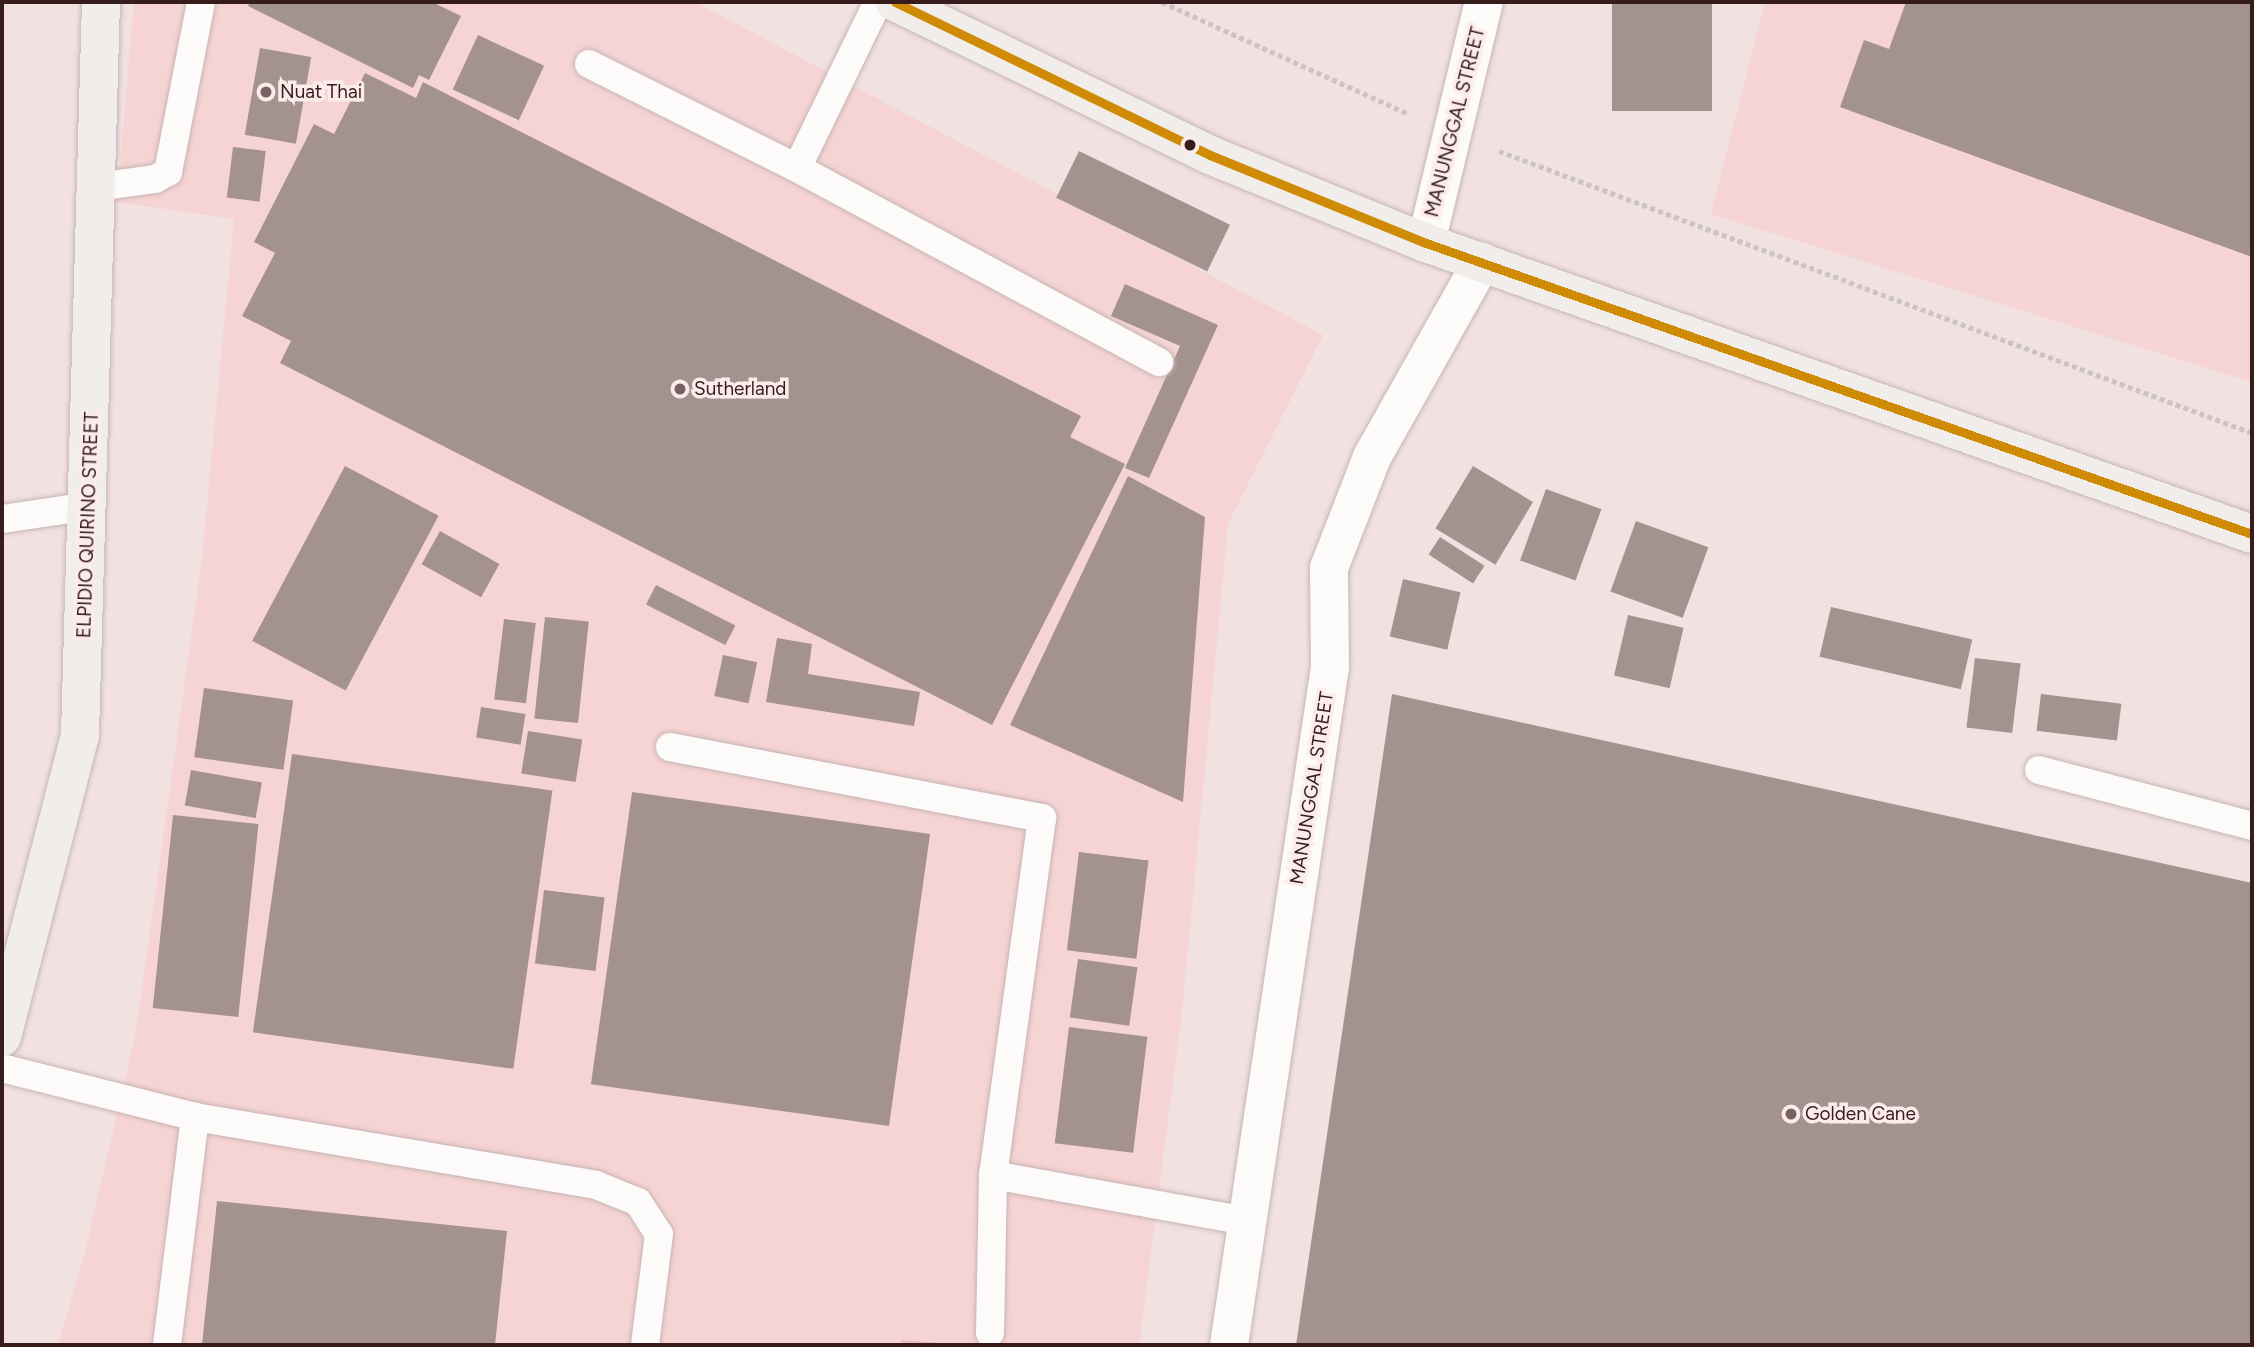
<!DOCTYPE html>
<html>
<head>
<meta charset="utf-8">
<style>
  body { margin:0 }
  #map { position:relative; width:2254px; height:1347px; overflow:hidden; background:#f1e1e1; font-family:Figtree,sans-serif }
  div>[style] { position:absolute }
  [style*='--x'] { left:calc(var(--x)*1px); top:calc(var(--y)*1px); width:calc(var(--w)*1px); rotate:calc(var(--a)*1deg) }
  .built>* { inset:0; background:#f6d4d4 }
  .green>* { inset:0; background:#ecbdbc }
  .building>* { inset:0; background:#a4928f; transform-origin:0 0 }
  .path>* { height:4.5px; margin-top:-2.25px; transform-origin:0; background:repeating-linear-gradient(90deg,#ccc4c4 0 5px,transparent 0 8.5px) }
  .roads { filter:drop-shadow(0 0 2px #c8b4b4) drop-shadow(0 0 2px #c8b4b4) }
  .lane>* { height:28px; margin:-14px; padding:0 14px; transform-origin:14px; border-radius:14px; background:#fdfafa }
  .street>* { height:38px; margin:-19px; padding:0 19px; transform-origin:19px; border-radius:19px; background:#fdfafa }
  .secondary>* { height:38px; margin:-19px; padding:0 19px; transform-origin:19px; border-radius:19px; background:#f0edea }
  .bus-1>* { height:9px; margin:-4.5px; padding:0 4.5px; transform-origin:4.5px; border-radius:4.5px; background:#d08b06 }
  .dots>* { width:19px; height:19px; translate:-50% -50%; box-sizing:border-box; border:4px solid #fbeceb; border-radius:50% }
  span { translate:-50% -50%; white-space:nowrap; text-align:center; line-height:1.15; -webkit-text-stroke:7px #fbeceb; paint-order:stroke }
  .poi-label { font-size:19px; color:#361d1c }
  .left { translate:0 -50%; text-align:left }
  .street-label { font-size:19px; color:#361d1c }
  .frame { position:absolute; inset:0; border:4px solid #361d1c; pointer-events:none }
</style>
</head>
<body>
<div id="map">
  <div class="built">
    <i style="clip-path:polygon(134px 2px,695px 2px,1323px 335px,1228px 524px,1182px 1012px,1139px 1345px,58px 1345px,84px 1256px,136px 1032px,202px 559px,234px 219px,117px 202px)"></i>
    <i style="clip-path:polygon(1765px 2px,2252px 2px,2252px 382px,1711px 214px)"></i>
  </div>
  <div class="green">
    <i style="clip-path:polygon(901px 1340px,966px 1345px,901px 1345px)"></i>
  </div>
  <div class="building">
    <i style="clip-path:polygon(250px 2px,432px 2px,461px 16px,429px 80px,419px 75px,413px 88px,248px 6px)"></i>
    <i style="left:1612px;top:2px;width:100px;height:109px"></i>
    <i style="clip-path:polygon(1906px 2px,2252px 3px,2252px 257px,1840px 107px,1864px 40px,1889px 49px)"></i>
    <i style="left:478px;top:35px;width:73px;height:60px;rotate:25deg"></i>
    <i style="left:260px;top:48px;width:52px;height:88px;rotate:10deg"></i>
    <i style="clip-path:polygon(365px 73px,416px 98px,423px 82px,1081px 416px,1070px 437px,1125px 464px,992px 725px,280px 363px,291px 341px,242px 316px,275px 253px,254px 242px,314px 124px,334px 134px)"></i>
    <i style="left:233px;top:147px;width:33px;height:51px;rotate:7deg"></i>
    <i style="left:1079px;top:151px;width:168px;height:52px;rotate:26deg"></i>
    <i style="clip-path:polygon(1125px 284px,1218px 325px,1149px 478px,1125px 468px,1180px 346px,1111px 316px)"></i>
    <i style="left:345px;top:466px;width:106px;height:198px;rotate:28deg"></i>
    <i style="left:1473px;top:466px;width:70px;height:73px;rotate:31deg"></i>
    <i style="clip-path:polygon(1128px 476px,1205px 517px,1183px 802px,1010px 725px)"></i>
    <i style="left:1546px;top:489px;width:59px;height:76px;rotate:20deg"></i>
    <i style="left:1636px;top:521px;width:77px;height:75px;rotate:20deg"></i>
    <i style="left:440px;top:531px;width:68px;height:38px;rotate:29deg"></i>
    <i style="left:1440px;top:537px;width:53px;height:21px;rotate:33deg"></i>
    <i style="left:1403px;top:579px;width:59px;height:59px;rotate:13deg"></i>
    <i style="left:656px;top:585px;width:89px;height:22px;rotate:27deg"></i>
    <i style="left:1831px;top:607px;width:145px;height:51px;rotate:13deg"></i>
    <i style="left:1628px;top:615px;width:57px;height:62px;rotate:13deg"></i>
    <i style="left:545px;top:617px;width:44px;height:102px;rotate:6deg"></i>
    <i style="left:504px;top:619px;width:32px;height:81px;rotate:7deg"></i>
    <i style="clip-path:polygon(777px 638px,812px 644px,808px 674px,920px 692px,914px 726px,766px 702px)"></i>
    <i style="left:723px;top:655px;width:35px;height:42px;rotate:12deg"></i>
    <i style="left:1975px;top:658px;width:46px;height:70px;rotate:7deg"></i>
    <i style="left:204px;top:688px;width:90px;height:70px;rotate:8deg"></i>
    <i style="clip-path:polygon(1392px 694px,2252px 883px,2252px 1345px,1296px 1345px)"></i>
    <i style="left:2041px;top:694px;width:81px;height:37px;rotate:7deg"></i>
    <i style="left:481px;top:707px;width:45px;height:31px;rotate:9deg"></i>
    <i style="left:528px;top:731px;width:55px;height:43px;rotate:9deg"></i>
    <i style="left:292px;top:754px;width:263px;height:281px;rotate:8deg"></i>
    <i style="left:191px;top:770px;width:72px;height:36px;rotate:10deg"></i>
    <i style="left:632px;top:792px;width:301px;height:295px;rotate:8deg"></i>
    <i style="left:173px;top:815px;width:86px;height:194px;rotate:6deg"></i>
    <i style="left:1079px;top:852px;width:70px;height:99px;rotate:7deg"></i>
    <i style="left:544px;top:890px;width:61px;height:74px;rotate:7deg"></i>
    <i style="left:1078px;top:959px;width:60px;height:59px;rotate:8deg"></i>
    <i style="left:1069px;top:1027px;width:79px;height:117px;rotate:7deg"></i>
    <i style="clip-path:polygon(217px 1201px,507px 1231px,495px 1345px,202px 1345px)"></i>
  </div>
  <div class="path">
    <i style="--x:1162;--y:2;--w:269;--a:24.4"></i>
    <i style="--x:1499;--y:151;--w:804;--a:20.53"></i>
  </div>
  <div class="roads">
    <div class="lane">
      <i style="--x:589;--y:64;--w:233;--a:26.6"></i>
      <i style="--x:797;--y:168;--w:411;--a:28.2"></i>
      <i style="--x:797;--y:168;--w:185;--a:-64"></i>
      <i style="--x:97;--y:187;--w:59;--a:-7.9"></i>
      <i style="--x:155;--y:179;--w:15;--a:-28"></i>
      <i style="--x:168;--y:172;--w:173;--a:-79"></i>
      <i style="--x:2;--y:519;--w:89;--a:-8.4"></i>
      <i style="--x:670;--y:747;--w:379;--a:10.8"></i>
      <i style="--x:1042;--y:818;--w:360;--a:97.8"></i>
      <i style="--x:2039;--y:770;--w:220;--a:14.7"></i>
      <i style="--x:2;--y:1068;--w:199;--a:14.2"></i>
      <i style="--x:195;--y:1117;--w:407;--a:9.6"></i>
      <i style="--x:596;--y:1185;--w:45;--a:22"></i>
      <i style="--x:638;--y:1202;--w:38;--a:57"></i>
      <i style="--x:659;--y:1234;--w:112;--a:97.2"></i>
      <i style="--x:990;--y:1333;--w:158;--a:-88.9"></i>
      <i style="--x:993;--y:1175;--w:258;--a:10.3"></i>
      <i style="--x:167;--y:1345;--w:230;--a:-83"></i>
    </div>
    <div class="street">
      <i style="--x:1426;--y:243;--w:248;--a:-76.5"></i>
      <i style="--x:1229;--y:1345;--w:685;--a:-81.53"></i>
      <i style="--x:1330;--y:667;--w:99;--a:-90.6"></i>
      <i style="--x:1329;--y:568;--w:119;--a:-68.8"></i>
      <i style="--x:1372;--y:457;--w:224;--a:-60.6"></i>
    </div>
    <div class="secondary">
      <i style="--x:895;--y:2;--w:350;--a:25.9"></i>
      <i style="--x:1210;--y:155;--w:233;--a:22.2"></i>
      <i style="--x:1426;--y:243;--w:876;--a:19.41"></i>
      <i style="--x:2;--y:1037;--w:312;--a:-75.5"></i>
      <i style="--x:80;--y:735;--w:733;--a:-88.36"></i>
    </div>
  </div>
  <div class="bus-1">
    <i style="--x:895;--y:2;--w:350;--a:25.9"></i>
    <i style="--x:1210;--y:155;--w:233;--a:22.2"></i>
    <i style="--x:1426;--y:243;--w:876;--a:19.41"></i>
  </div>
  <div class="dots">
    <i style="left:266px;top:92px;background:#776261"></i>
    <i style="left:1190px;top:145px;background:#361d1c"></i>
    <i style="left:680px;top:389px;background:#776261"></i>
    <i style="left:1791px;top:1114px;background:#776261"></i>
  </div>
  <div class="poi-label">
    <span class="left" style="left:280px;top:92px">Nuat Thai</span>
    <span class="left" style="left:694px;top:389px">Sutherland</span>
    <span class="left" style="left:1805px;top:1114px">Golden Cane</span>
  </div>
  <div class="street-label">
    <span style="left:1455px;top:122px;rotate:-76deg">MANUNGGAL STREET</span>
    <span style="left:88px;top:525px;rotate:-88deg">ELPIDIO QUIRINO STREET</span>
    <span style="left:1312px;top:788px;rotate:-81deg">MANUNGGAL STREET</span>
  </div>
  <div class="frame"></div>
</div>
</body>
</html>
